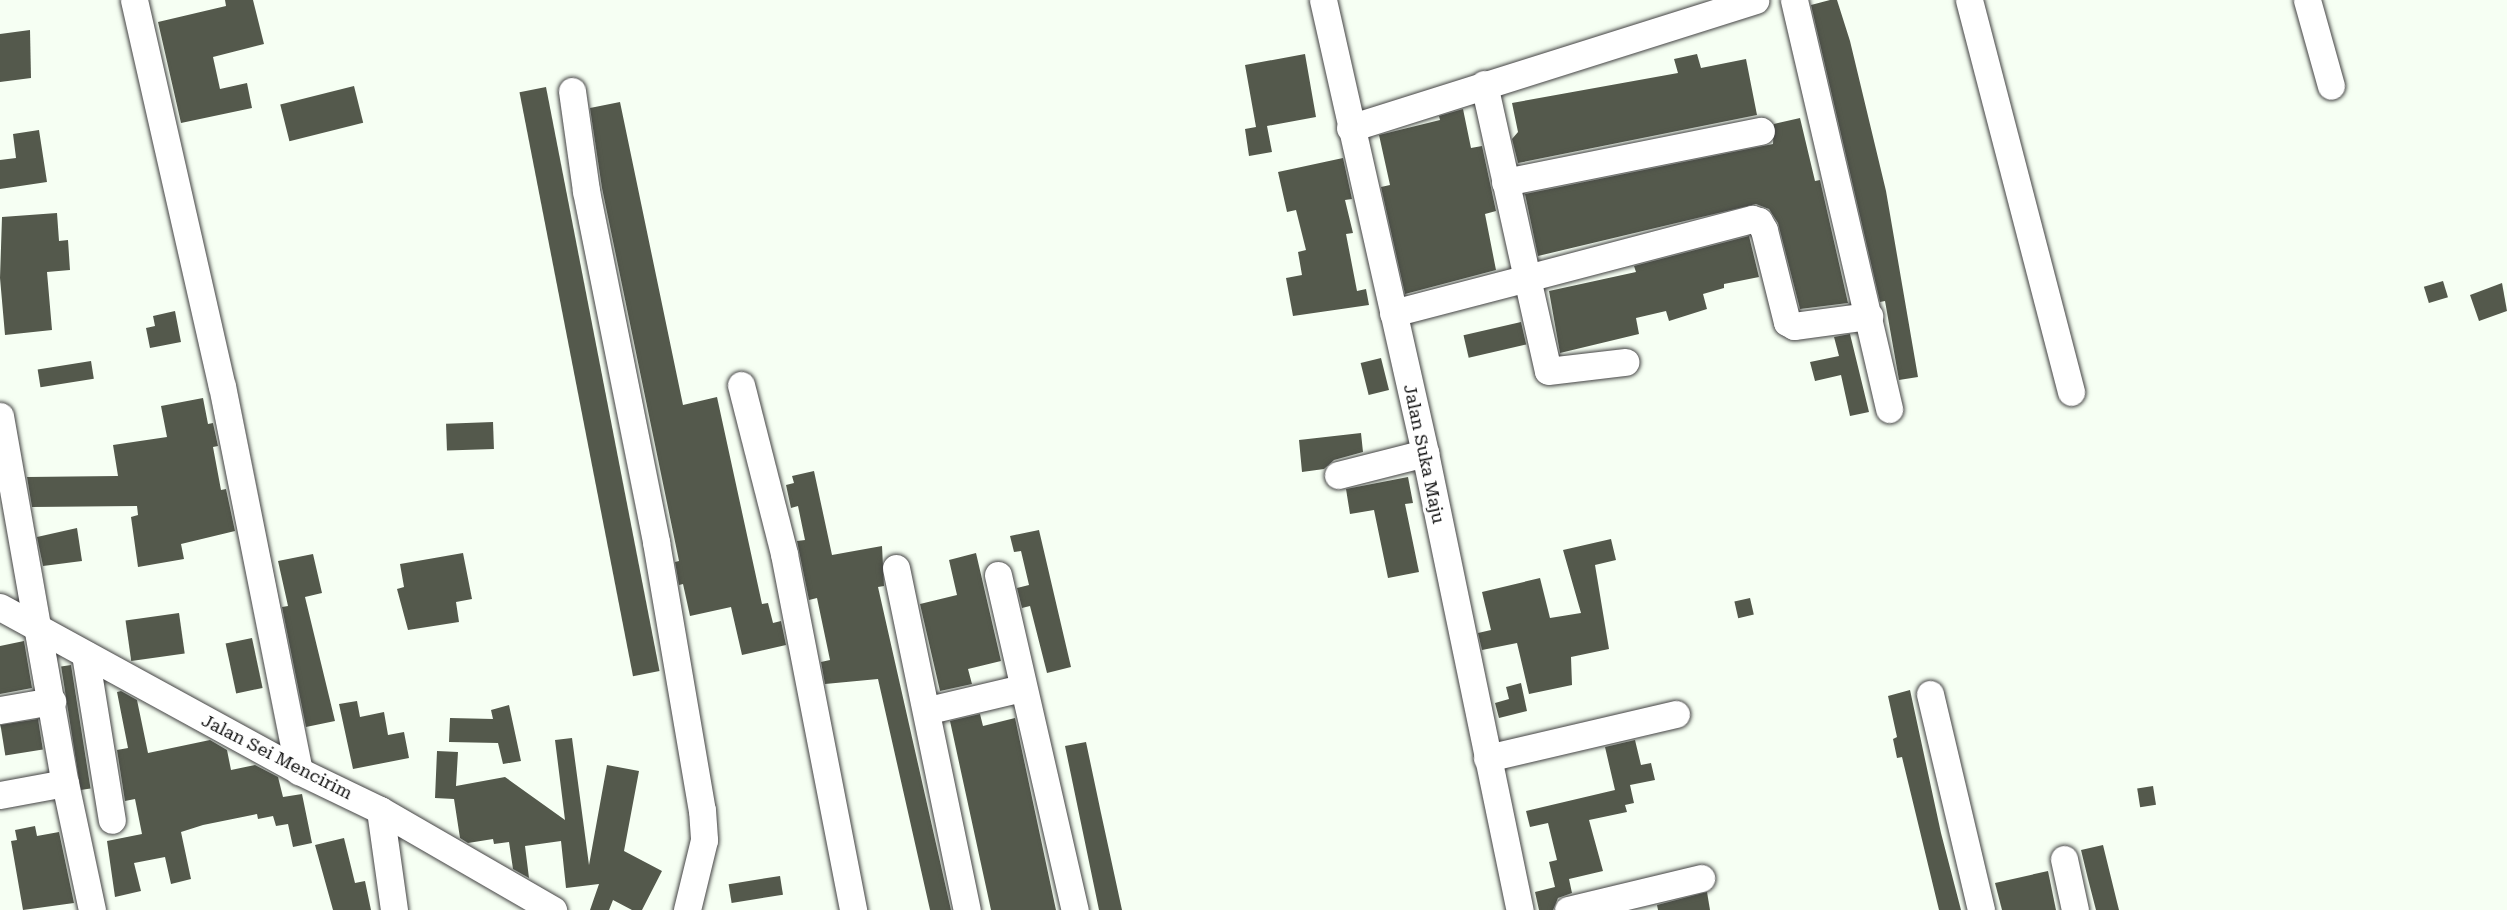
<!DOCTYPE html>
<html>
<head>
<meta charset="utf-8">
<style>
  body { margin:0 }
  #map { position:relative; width:2507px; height:910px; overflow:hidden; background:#f6fff3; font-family:"Roboto Serif",serif }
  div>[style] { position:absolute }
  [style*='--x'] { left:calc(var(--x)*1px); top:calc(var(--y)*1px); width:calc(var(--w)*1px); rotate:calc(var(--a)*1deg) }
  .building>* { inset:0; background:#54594c; transform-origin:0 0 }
  .roads { filter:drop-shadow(0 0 2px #434343) drop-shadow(0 0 2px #434343) }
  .minor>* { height:27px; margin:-13.5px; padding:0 13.5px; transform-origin:13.5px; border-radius:13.5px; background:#fff }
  span { translate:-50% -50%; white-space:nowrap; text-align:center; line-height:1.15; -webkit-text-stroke:6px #fff; paint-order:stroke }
  .street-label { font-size:18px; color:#101010 }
</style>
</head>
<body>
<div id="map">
  <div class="building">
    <i style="clip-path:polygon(225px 0,253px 0,264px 44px,213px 57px,220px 89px,247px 83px,252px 108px,181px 123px,158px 22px,226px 6px)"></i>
    <i style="clip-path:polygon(1830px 0,1837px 0,1850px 41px,1886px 191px,1918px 377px,1899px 380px,1885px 301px,1880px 302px,1811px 5px)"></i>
    <i style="clip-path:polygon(30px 30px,31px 78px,0 82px,0 34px)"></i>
    <i style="clip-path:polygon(1305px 54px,1316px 117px,1267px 126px,1272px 152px,1249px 156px,1245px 129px,1256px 127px,1245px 65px)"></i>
    <i style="clip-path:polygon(1697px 54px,1701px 68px,1746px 59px,1757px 115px,1518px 163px,1512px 139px,1518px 132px,1512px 103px,1678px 73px,1674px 59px)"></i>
    <i style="left:354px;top:86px;width:38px;height:76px;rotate:76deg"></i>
    <i style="left:546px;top:87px;width:595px;height:27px;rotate:79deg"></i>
    <i style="clip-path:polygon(620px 102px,683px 405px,717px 397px,762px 604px,768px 603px,773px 623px,781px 621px,786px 645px,742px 655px,731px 607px,690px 616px,683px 584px,679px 585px,675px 562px,679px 561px,602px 188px,590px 108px)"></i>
    <i style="clip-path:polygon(1463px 109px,1471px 148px,1482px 146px,1496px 211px,1485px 214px,1496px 270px,1405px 294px,1381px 187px,1390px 185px,1379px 135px,1440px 120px,1439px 116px)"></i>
    <i style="clip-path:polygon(1800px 118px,1815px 181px,1820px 180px,1848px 303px,1800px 309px,1778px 223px,1769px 209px,1756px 204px,1538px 256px,1525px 194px,1773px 144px,1774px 124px)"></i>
    <i style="clip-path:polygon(39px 130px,47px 182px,0 189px,0 160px,16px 158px,13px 134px)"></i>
    <i style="clip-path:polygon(1343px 158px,1352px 199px,1345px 200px,1353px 233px,1346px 234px,1357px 291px,1366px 289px,1369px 305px,1293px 316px,1286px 278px,1302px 275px,1298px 252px,1306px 250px,1296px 210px,1287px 212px,1278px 172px)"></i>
    <i style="clip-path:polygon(57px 213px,59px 241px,68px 240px,70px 270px,47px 272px,52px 330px,5px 335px,0 278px,2px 217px)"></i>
    <i style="clip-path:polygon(1749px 236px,1759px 277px,1724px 284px,1724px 288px,1703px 294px,1707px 309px,1669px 321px,1666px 311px,1636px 318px,1639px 334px,1560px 353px,1549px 291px,1636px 272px,1634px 266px)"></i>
    <i style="left:2443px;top:281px;width:17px;height:20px;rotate:73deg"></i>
    <i style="clip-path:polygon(2502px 283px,2507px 311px,2479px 321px,2470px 295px)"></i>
    <i style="clip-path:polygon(175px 311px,181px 342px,150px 348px,146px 328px,155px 326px,153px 316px)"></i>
    <i style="left:1521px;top:322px;width:23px;height:59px;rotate:77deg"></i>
    <i style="clip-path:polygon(1850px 334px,1869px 412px,1850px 416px,1841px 375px,1815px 381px,1810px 362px,1839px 356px,1834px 337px)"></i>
    <i style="left:1381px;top:358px;width:33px;height:21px;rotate:76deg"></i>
    <i style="left:91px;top:361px;width:18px;height:54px;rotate:81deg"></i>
    <i style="clip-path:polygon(203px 398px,208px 424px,213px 423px,218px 446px,213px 447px,221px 490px,226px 489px,235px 531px,181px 544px,184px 559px,138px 567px,131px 517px,138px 515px,137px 506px,32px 507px,27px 477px,118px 476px,113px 445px,167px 437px,161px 406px)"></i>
    <i style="left:493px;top:422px;width:27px;height:47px;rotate:88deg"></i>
    <i style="clip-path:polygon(1361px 433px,1363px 452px,1334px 460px,1324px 469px,1302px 472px,1299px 440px)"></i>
    <i style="clip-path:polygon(814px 471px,832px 555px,882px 546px,884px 586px,878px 587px,951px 910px,930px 910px,878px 679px,825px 684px,821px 662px,830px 660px,817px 598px,809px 600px,797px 541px,805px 540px,798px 506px,791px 508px,786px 485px,794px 483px,792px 476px)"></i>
    <i style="clip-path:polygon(1408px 477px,1413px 503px,1405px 504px,1419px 572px,1388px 578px,1374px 510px,1350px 514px,1346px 489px)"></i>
    <i style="clip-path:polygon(77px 528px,82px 561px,43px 566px,37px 537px)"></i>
    <i style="clip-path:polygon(1039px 530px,1071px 667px,1047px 673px,1030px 606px,1022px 608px,1017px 588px,1029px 585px,1021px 551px,1014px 552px,1010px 536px)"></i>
    <i style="clip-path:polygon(1611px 539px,1616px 560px,1595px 565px,1609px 649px,1571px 657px,1572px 685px,1529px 694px,1517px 643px,1482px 650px,1478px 633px,1491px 630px,1482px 592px,1540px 578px,1550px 618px,1581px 613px,1563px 550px)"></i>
    <i style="clip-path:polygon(463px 553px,472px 599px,456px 602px,459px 622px,408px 630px,397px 589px,404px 587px,400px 564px)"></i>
    <i style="clip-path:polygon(976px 553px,1001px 661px,968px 669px,972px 684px,940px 691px,920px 604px,957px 595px,949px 560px)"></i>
    <i style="clip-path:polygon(313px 554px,322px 593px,305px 597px,335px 721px,306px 727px,282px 607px,288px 606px,278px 561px)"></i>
    <i style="left:1750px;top:598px;width:17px;height:16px;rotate:77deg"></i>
    <i style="left:179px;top:613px;width:41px;height:54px;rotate:82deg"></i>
    <i style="left:252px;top:638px;width:51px;height:27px;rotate:78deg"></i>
    <i style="clip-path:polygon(24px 641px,32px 688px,0 694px,0 646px)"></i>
    <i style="left:71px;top:665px;width:125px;height:10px;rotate:81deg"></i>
    <i style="clip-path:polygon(1521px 683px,1527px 711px,1499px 718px,1495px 703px,1509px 699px,1506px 687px)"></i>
    <i style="clip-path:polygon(1910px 690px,1941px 833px,1961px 910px,1939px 910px,1902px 757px,1897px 758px,1893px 739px,1897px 737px,1888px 696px)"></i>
    <i style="clip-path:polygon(121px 691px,137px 700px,148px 753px,210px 740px,227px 750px,231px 770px,255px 765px,278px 777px,283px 797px,302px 794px,312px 843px,293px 847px,288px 824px,276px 826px,273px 816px,258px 819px,257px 814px,203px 825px,181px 832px,191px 879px,171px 884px,165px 857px,134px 863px,141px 891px,115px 897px,107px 841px,142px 834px,135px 799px,125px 801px,117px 750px,128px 748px,117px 692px)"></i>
    <i style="clip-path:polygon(357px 701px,360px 717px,384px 712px,388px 735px,404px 732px,409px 758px,353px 769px,339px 704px)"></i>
    <i style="clip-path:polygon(509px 705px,521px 761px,503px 764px,498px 743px,449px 742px,450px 718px,493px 719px,491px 710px)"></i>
    <i style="clip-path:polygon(980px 714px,983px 726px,1015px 718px,1056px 910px,991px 910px,950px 721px)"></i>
    <i style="left:38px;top:719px;width:31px;height:38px;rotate:81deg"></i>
    <i style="clip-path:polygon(572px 738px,589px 865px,607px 765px,639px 771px,624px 851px,662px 871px,642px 910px,632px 910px,613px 900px,609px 910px,590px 910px,599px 884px,566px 888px,561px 841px,525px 846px,529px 878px,513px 869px,509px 842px,494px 844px,493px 839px,468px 843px,460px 838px,454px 799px,435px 798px,437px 751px,458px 752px,456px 786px,505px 777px,565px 820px,555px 740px)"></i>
    <i style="clip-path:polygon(1635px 740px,1641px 765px,1651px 763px,1655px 780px,1630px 785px,1634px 803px,1625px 805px,1627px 812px,1589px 820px,1603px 871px,1569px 879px,1572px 893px,1558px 898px,1553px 910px,1539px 910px,1535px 892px,1555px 887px,1549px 862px,1557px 860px,1548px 823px,1530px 827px,1526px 811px,1615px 790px,1605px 747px)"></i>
    <i style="clip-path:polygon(1086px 742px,1101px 813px,1122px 910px,1099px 910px,1065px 746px)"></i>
    <i style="left:2153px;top:786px;width:19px;height:16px;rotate:81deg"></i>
    <i style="clip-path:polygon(35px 826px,37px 836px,59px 832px,74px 903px,23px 910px,11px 841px,17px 840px,15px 830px)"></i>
    <i style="clip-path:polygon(344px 838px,355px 883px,365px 881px,371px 910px,333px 910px,315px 845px)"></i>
    <i style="clip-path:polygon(2103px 845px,2116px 898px,2119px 910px,2096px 910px,2088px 879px,2081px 850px)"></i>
    <i style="clip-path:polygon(2048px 871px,2056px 910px,2002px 910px,1995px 883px)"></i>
    <i style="left:780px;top:876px;width:19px;height:52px;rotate:81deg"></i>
    <i style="clip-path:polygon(1707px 892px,1710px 910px,1658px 910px,1657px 905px)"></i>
  </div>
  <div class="roads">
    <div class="minor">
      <i style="--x:134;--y:0;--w:396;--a:77.2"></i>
      <i style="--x:222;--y:386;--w:393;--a:78.7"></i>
      <i style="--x:1323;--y:0;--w:464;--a:77.3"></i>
      <i style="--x:1425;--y:453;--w:467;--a:78.3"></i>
      <i style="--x:1794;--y:0;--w:420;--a:76.9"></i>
      <i style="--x:1969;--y:0;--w:405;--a:75.4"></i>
      <i style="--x:2307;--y:0;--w:89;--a:74.4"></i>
      <i style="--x:1484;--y:84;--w:199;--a:77.5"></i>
      <i style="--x:1527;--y:278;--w:233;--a:-14.7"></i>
      <i style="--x:1752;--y:219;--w:7;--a:16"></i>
      <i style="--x:1759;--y:221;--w:10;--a:61"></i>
      <i style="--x:1764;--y:230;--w:95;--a:76"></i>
      <i style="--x:1787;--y:322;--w:8;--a:30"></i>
      <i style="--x:1794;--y:326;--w:76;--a:-7.6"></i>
      <i style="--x:572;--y:91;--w:101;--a:82"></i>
      <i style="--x:586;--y:191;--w:358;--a:78.7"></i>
      <i style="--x:656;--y:542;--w:272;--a:80.3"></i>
      <i style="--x:702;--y:810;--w:30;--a:86"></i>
      <i style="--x:704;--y:840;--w:72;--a:103.7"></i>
      <i style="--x:1350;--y:128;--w:425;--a:-17.5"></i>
      <i style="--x:1505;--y:182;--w:261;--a:-11.3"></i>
      <i style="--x:1393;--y:313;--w:138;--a:-14.6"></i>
      <i style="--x:1527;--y:278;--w:95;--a:77.3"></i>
      <i style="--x:1548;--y:371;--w:78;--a:-6.7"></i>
      <i style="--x:741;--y:385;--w:174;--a:75.7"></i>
      <i style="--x:784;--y:554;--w:363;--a:79"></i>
      <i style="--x:0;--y:416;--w:373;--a:80"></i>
      <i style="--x:65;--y:783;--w:130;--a:78"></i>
      <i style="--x:1338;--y:475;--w:90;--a:-14.2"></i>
      <i style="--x:896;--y:568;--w:349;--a:78.3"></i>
      <i style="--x:998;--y:575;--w:344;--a:77.1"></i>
      <i style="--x:0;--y:607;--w:341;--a:28.7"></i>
      <i style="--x:299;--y:771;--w:90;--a:25.7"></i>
      <i style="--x:380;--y:810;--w:200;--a:30"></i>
      <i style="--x:85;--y:654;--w:168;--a:80.8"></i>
      <i style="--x:1930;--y:694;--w:222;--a:76.7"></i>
      <i style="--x:0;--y:710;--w:53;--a:-9.8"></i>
      <i style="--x:929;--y:710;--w:96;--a:-13.3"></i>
      <i style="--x:1487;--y:758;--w:194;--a:-13.1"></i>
      <i style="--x:0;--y:795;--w:66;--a:-10.5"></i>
      <i style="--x:380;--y:810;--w:101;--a:82"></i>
      <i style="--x:2064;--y:859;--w:52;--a:77.8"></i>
      <i style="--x:1568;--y:910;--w:137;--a:-13.5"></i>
    </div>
  </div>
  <div class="street-label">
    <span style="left:1424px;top:454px;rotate:78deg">Jalan Suka Maju</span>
    <span style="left:277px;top:757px;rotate:27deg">Jalan Sei Mencirim</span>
  </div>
</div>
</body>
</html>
